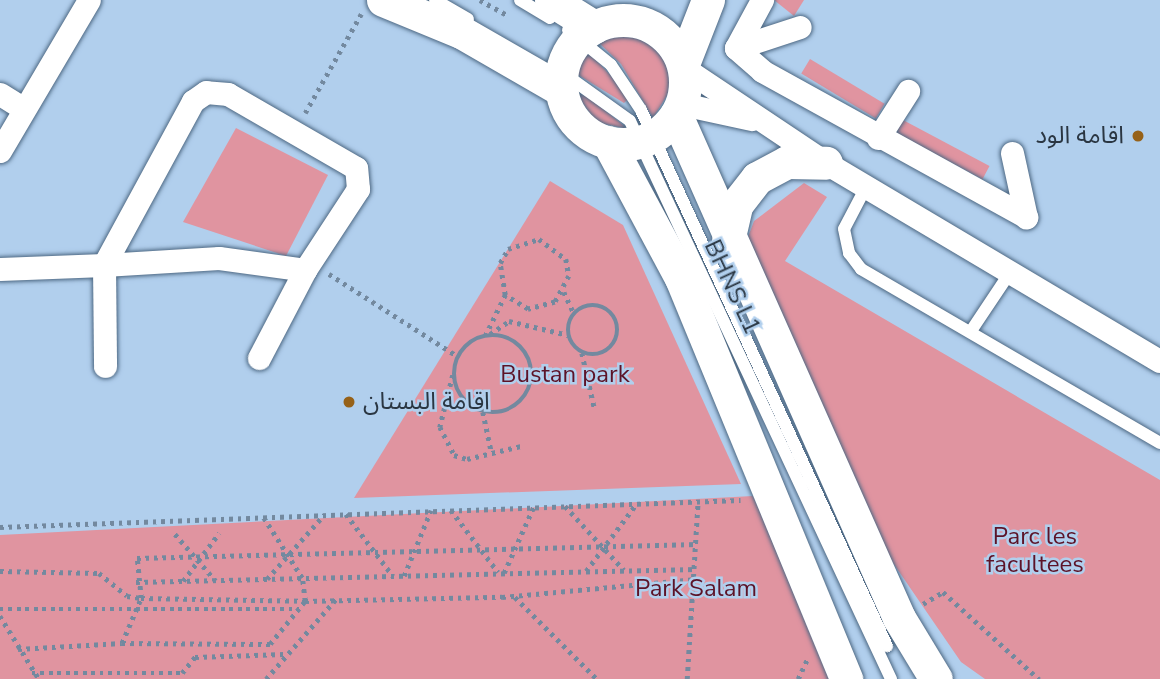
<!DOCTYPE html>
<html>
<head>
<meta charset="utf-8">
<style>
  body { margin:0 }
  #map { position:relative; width:1160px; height:679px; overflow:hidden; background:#b1cfed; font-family:"Nunito Sans","Noto Sans Arabic",sans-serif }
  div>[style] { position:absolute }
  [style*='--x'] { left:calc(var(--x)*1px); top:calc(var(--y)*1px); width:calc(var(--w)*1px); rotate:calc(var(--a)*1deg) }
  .green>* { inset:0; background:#e094a0; transform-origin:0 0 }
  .path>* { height:4.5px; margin-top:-2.25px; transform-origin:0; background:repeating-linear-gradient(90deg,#73899f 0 3.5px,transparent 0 8.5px) }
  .path>.ring { margin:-2.25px; padding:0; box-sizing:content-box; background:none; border:4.5px solid #73899f; border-radius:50% }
  .roads { filter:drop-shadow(0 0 2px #4d6883) drop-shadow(0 0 2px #4d6883) }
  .lane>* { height:12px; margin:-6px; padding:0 6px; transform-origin:6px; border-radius:6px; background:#fff }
  .street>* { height:23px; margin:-11.5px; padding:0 11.5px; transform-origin:11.5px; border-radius:11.5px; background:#fff }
  .secondary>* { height:33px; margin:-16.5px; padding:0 16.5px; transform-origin:16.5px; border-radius:16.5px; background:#fff }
  .secondary>.ring { margin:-16.5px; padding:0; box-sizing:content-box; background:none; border:33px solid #fff; border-radius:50% }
  .dots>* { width:19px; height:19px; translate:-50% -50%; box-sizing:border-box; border:4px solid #b1cfed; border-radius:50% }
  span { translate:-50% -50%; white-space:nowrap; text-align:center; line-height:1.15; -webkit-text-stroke:5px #b1cfed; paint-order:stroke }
  .poi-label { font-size:24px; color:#2a3642 }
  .right { translate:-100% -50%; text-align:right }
  .left { translate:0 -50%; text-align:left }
  .street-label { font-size:24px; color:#2a3642 }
  .park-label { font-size:24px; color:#5c1328 }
</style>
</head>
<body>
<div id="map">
  <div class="green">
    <i style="clip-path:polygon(774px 0,804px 0,794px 16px)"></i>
    <i style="clip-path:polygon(623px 33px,649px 41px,667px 62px,671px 89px,653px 118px,621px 64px,597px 41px)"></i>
    <i style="clip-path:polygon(586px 50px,617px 82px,628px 99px,624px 103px,575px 73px)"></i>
    <i style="left:810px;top:59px;width:87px;height:17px;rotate:31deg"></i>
    <i style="clip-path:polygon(576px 93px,588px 97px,628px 129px,596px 122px)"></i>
    <i style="left:903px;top:120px;width:98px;height:15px;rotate:28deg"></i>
    <i style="clip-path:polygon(236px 128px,328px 175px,286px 256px,183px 222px)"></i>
    <i style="clip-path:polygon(550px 181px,623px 225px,741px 484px,354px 498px)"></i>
    <i style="clip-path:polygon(804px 183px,827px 197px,785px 261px,1160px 480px,1160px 679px,985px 679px,961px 662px,856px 509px,748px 237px,754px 221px)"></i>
    <i style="clip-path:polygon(753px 496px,835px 679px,0 679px,0 535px)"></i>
  </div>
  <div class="path">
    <i style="--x:480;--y:0;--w:31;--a:29"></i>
    <i style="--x:305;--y:113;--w:114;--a:-60.5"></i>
    <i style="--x:329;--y:274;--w:152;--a:32.6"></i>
    <i style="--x:564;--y:292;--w:23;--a:65"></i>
    <i class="ring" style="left:568px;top:305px;width:45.5px;height:45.5px"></i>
    <i style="--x:490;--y:334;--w:23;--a:-34"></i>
    <i style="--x:509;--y:321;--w:61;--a:13.3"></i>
    <i class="ring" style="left:454px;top:335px;width:73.5px;height:73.5px"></i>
    <i style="--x:485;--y:336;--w:46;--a:-64"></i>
    <i style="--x:505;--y:295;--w:32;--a:-99"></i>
    <i style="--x:500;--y:263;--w:16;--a:-60"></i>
    <i style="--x:508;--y:249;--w:33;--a:-18"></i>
    <i style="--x:539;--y:239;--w:34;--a:37"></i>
    <i style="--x:566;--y:259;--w:17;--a:80"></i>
    <i style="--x:569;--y:276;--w:30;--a:118"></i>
    <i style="--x:555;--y:302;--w:28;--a:165"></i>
    <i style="--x:528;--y:309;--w:27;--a:-149"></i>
    <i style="--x:582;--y:353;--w:58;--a:77.2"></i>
    <i style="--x:453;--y:375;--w:54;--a:104"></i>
    <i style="--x:440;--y:427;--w:31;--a:63"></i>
    <i style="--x:454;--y:455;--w:14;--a:17"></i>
    <i style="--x:467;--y:459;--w:56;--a:-13.5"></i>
    <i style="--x:483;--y:412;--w:40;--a:78"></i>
    <i style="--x:565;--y:506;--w:87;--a:47.3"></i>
    <i style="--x:451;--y:510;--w:78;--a:52.8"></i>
    <i style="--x:346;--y:514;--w:78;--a:52.8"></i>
    <i style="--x:0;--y:527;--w:741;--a:-2.09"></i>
    <i style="--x:175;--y:534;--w:62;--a:48.9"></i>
    <i style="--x:0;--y:571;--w:99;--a:1.2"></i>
    <i style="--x:99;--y:573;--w:36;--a:39"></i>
    <i style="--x:127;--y:596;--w:14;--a:8"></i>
    <i style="--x:141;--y:598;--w:164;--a:1"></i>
    <i style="--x:305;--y:601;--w:197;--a:-1.2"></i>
    <i style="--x:502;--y:597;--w:195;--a:-5.3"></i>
    <i style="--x:586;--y:571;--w:85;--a:-53.1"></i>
    <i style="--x:504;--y:573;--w:73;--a:-65.9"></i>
    <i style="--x:404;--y:576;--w:71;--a:-67.8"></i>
    <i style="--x:267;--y:579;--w:86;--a:-48.3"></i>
    <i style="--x:183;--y:581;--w:60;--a:-53.1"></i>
    <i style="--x:136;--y:582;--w:561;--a:-1.33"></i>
    <i style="--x:515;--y:597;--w:116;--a:45"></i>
    <i style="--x:923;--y:604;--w:23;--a:-31"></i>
    <i style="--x:943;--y:592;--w:130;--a:42.2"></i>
    <i style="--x:0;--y:609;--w:299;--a:0"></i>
    <i style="--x:0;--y:616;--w:74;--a:58.2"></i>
    <i style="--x:122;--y:643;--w:148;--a:0.4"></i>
    <i style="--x:270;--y:644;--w:55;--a:-50.9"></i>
    <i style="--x:305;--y:601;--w:23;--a:-97"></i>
    <i style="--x:302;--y:578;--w:72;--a:-122.6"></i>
    <i style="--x:18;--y:649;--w:104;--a:-3.3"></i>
    <i style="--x:122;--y:643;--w:49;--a:-67.1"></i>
    <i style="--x:141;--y:598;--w:40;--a:-95.7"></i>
    <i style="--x:137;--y:558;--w:561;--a:-1.43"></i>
    <i style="--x:32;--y:673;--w:150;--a:0"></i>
    <i style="--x:182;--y:673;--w:21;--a:-51"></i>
    <i style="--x:195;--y:657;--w:89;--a:-1.9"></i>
    <i style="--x:266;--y:679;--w:106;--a:-48.8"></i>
    <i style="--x:687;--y:679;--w:178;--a:-86.5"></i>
    <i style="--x:798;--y:679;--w:23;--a:-65"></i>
  </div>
  <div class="roads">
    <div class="lane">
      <i style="--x:435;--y:0;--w:38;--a:30"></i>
      <i style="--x:520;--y:0;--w:35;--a:31"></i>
      <i style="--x:568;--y:30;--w:55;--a:39.1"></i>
      <i style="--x:611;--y:65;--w:54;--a:56.3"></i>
      <i style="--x:641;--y:110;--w:590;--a:65.35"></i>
      <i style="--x:563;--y:73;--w:82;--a:35.6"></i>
      <i style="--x:630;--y:121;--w:616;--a:64.93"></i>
      <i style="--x:866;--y:187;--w:47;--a:117.6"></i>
      <i style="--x:844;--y:229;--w:25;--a:78"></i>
      <i style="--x:849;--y:253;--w:20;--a:53"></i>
      <i style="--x:861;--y:269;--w:346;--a:30.2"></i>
      <i style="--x:971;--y:331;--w:69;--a:-56.3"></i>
    </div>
    <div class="street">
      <i style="--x:736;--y:48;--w:35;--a:41"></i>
      <i style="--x:762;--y:71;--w:302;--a:28.9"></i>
      <i style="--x:736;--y:48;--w:67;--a:-18.2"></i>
      <i style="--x:736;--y:48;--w:55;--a:-61.6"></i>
      <i style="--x:684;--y:68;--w:171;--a:33.8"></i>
      <i style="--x:826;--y:163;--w:388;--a:30.7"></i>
      <i style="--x:0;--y:94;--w:28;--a:32"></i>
      <i style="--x:682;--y:104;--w:71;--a:12.3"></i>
      <i style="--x:878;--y:138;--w:56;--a:-57.4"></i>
      <i style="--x:0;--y:151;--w:175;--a:-59.5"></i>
      <i style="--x:1012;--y:153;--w:66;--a:77.7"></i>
      <i style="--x:0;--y:269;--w:104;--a:-2.2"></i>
      <i style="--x:104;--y:265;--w:115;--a:-3.5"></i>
      <i style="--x:219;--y:258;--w:87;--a:7.9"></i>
      <i style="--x:305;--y:270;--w:97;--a:-56.8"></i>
      <i style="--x:358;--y:189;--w:21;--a:-95"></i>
      <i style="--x:356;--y:168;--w:148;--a:-150"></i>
      <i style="--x:228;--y:94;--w:22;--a:-175"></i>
      <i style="--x:206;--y:92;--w:16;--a:145"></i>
      <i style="--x:193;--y:101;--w:187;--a:118.5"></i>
      <i style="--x:104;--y:265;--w:101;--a:89.4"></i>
      <i style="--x:259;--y:358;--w:99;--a:-62.4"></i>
    </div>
    <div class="secondary">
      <i style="--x:383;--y:0;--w:84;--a:22.3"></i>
      <i style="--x:461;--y:32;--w:116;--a:29.9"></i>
      <i style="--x:551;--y:0;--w:51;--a:32.1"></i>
      <i class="ring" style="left:561px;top:20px;width:91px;height:91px"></i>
      <i style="--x:683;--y:64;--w:69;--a:-68.7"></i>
      <i style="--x:676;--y:115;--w:550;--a:66.09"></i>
      <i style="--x:899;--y:618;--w:71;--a:58.8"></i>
      <i style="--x:608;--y:142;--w:154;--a:61.8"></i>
      <i style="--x:681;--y:278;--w:434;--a:67.6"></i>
      <i style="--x:728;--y:241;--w:37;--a:-77"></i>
      <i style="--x:736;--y:205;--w:34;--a:-52"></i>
      <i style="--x:757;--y:178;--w:34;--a:-28"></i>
      <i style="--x:787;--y:162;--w:39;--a:1"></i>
    </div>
  </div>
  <div class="dots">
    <i style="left:1138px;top:136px;background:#966118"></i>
    <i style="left:349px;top:402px;background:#966118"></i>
  </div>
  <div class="poi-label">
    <span class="right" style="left:1124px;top:136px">اقامة الود</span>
    <span class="left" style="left:363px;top:402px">اقامة البستان</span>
  </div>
  <div class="street-label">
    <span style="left:732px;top:287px;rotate:65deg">BHNS L1</span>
  </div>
  <div class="park-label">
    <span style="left:565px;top:375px">Bustan park</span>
    <span style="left:1035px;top:551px">Parc les<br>facultees</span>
    <span style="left:696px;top:589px">Park Salam</span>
  </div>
</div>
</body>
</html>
